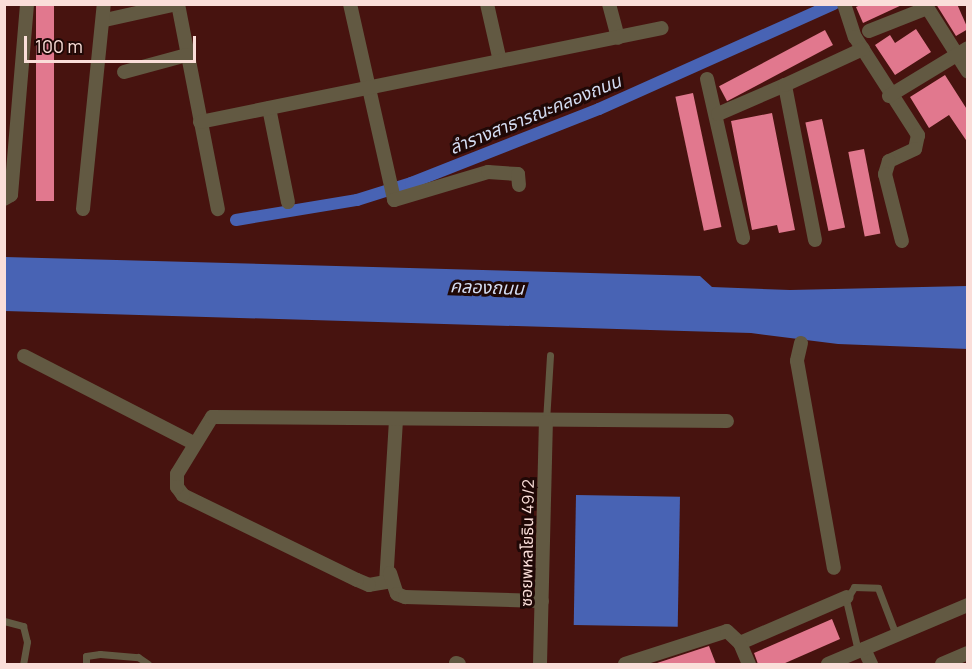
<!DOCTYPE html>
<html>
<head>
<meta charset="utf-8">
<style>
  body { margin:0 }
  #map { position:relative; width:972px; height:669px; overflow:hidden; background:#47130f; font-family:Manrope,"Noto Sans Thai",sans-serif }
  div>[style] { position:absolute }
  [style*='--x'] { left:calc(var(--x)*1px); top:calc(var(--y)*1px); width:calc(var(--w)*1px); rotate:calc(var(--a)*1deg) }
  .water>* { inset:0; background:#4863b4; transform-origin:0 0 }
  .canal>* { height:12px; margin:-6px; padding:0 6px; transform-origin:6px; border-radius:6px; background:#4863b4 }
  .building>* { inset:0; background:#e1788e; transform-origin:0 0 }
  .lane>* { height:7px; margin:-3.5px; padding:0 3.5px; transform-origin:3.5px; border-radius:3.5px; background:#625942 }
  .street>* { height:14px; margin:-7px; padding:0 7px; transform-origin:7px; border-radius:7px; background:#625942 }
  span { translate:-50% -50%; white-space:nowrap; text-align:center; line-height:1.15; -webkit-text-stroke:6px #1f0806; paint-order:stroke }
  .street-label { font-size:16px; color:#faded9 }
  .water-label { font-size:18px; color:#d3dcf2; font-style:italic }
  .frame { position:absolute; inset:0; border:6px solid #faded9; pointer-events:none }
  .scale { position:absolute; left:24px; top:36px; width:172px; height:27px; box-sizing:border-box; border:3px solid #faded9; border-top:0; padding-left:8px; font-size:18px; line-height:21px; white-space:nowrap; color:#faded9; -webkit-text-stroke:4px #1f0806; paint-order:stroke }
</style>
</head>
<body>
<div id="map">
  <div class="water">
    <i style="clip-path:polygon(5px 257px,700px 276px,712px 287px,790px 290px,967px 286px,968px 349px,838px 344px,751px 333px,5px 311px)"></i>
    <i style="left:576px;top:495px;width:104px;height:130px;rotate:1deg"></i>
  </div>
  <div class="canal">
    <i style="--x:236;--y:220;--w:123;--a:-9.4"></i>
    <i style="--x:357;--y:200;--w:57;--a:-17.5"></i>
    <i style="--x:411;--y:183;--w:202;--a:-21.5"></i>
    <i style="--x:599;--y:109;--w:257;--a:-24.1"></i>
  </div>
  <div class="building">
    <i style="left:36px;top:4px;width:18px;height:197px"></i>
    <i style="clip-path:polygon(863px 4px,904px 4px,863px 23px,856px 7px)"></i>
    <i style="clip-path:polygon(936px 4px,957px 4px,968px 29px,956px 36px)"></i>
    <i style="clip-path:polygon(916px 29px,931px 52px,895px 75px,875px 45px,890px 35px,895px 43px)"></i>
    <i style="left:825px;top:30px;width:17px;height:120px;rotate:62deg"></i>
    <i style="clip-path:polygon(945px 75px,968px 111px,968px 143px,949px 115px,929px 128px,910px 97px)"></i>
    <i style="left:693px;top:93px;width:137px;height:18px;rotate:78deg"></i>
    <i style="clip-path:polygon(772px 113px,795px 230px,779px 233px,777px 225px,752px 230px,731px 121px)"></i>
    <i style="left:822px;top:119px;width:111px;height:17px;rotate:78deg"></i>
    <i style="left:864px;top:149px;width:86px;height:16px;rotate:79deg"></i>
    <i style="clip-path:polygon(832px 619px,840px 639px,783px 664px,758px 664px,754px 653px)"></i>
    <i style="clip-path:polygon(709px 646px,716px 664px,654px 664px)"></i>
  </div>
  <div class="lane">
    <i style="--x:546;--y:421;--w:66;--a:-86.5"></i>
    <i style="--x:4;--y:621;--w:20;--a:15"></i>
    <i style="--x:23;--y:626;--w:16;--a:76"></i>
    <i style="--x:27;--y:642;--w:22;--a:100"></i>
    <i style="--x:858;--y:651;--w:52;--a:-103.2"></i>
    <i style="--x:846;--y:600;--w:15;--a:-58"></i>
    <i style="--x:854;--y:587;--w:24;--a:2"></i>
    <i style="--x:878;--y:588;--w:50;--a:69"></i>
    <i style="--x:86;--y:664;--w:8;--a:-90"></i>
    <i style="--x:86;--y:656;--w:14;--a:-8"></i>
    <i style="--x:100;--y:654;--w:38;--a:5"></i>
    <i style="--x:138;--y:657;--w:12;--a:35"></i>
  </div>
  <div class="street">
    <i style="--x:178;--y:4;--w:209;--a:79"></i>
    <i style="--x:350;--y:4;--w:201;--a:77.3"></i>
    <i style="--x:394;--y:200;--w:98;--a:-16.6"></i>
    <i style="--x:488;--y:172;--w:30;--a:4"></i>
    <i style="--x:518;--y:174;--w:11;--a:85"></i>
    <i style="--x:487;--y:4;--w:58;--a:77.2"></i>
    <i style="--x:609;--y:4;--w:35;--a:75"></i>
    <i style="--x:844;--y:4;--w:35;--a:72"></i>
    <i style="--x:855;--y:37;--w:117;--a:57.3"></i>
    <i style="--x:918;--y:135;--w:14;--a:102"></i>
    <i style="--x:915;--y:149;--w:29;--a:155"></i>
    <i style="--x:889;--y:161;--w:14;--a:107"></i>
    <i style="--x:885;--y:174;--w:69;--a:75.8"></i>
    <i style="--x:925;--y:4;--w:80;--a:57.7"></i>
    <i style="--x:105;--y:20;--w:74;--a:-12.5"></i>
    <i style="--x:869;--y:31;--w:62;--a:-21.6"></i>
    <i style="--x:124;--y:72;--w:65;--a:-15.1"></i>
    <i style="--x:707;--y:79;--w:163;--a:77.2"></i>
    <i style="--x:889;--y:96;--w:92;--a:-31.3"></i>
    <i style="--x:269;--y:108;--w:96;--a:78.6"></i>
    <i style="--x:718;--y:114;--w:73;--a:-23.4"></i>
    <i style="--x:200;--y:122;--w:471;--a:-11.5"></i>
    <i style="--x:4;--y:199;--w:8;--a:-30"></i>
    <i style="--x:11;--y:195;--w:192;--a:-85.2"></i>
    <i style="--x:83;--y:209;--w:206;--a:-84.2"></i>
    <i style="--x:815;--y:240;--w:158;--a:-101"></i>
    <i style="--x:785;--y:85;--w:86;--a:-24.8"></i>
    <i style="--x:801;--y:343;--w:18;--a:103"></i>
    <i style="--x:797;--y:361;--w:210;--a:79.9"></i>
    <i style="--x:24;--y:356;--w:190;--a:27.2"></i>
    <i style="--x:396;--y:420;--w:162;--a:93.5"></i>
    <i style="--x:386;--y:582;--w:17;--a:170"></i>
    <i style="--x:369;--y:585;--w:13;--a:-157"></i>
    <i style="--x:357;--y:580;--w:194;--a:-154"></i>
    <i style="--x:183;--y:495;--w:10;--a:-127"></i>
    <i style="--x:177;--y:487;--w:13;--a:-90"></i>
    <i style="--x:177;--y:474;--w:67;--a:-58.4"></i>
    <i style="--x:212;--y:417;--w:515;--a:0.45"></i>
    <i style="--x:390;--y:573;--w:22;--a:72"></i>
    <i style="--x:397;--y:594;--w:9;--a:21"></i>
    <i style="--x:405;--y:597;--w:137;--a:1.7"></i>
    <i style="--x:740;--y:643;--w:116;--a:-23.3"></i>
    <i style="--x:864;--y:649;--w:17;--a:65"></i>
    <i style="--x:456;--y:663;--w:3;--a:18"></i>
    <i style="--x:540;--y:664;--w:242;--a:-88.6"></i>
    <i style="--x:625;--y:664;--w:107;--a:-17.9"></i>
    <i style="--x:727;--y:631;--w:18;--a:43"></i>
    <i style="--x:740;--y:643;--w:23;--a:67"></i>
    <i style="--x:828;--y:664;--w:152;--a:-22.9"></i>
    <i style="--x:942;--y:664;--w:28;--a:-23"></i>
  </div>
  <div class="street-label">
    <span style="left:527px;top:543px;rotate:-89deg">ซอยพหลโยธิน 49/2</span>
  </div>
  <div class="water-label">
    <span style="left:535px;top:114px;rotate:-22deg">ลำรางสาธารณะคลองถนน</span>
    <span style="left:487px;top:287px;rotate:2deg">คลองถนน</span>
  </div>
  <div class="frame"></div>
  <div class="scale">100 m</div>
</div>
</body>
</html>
